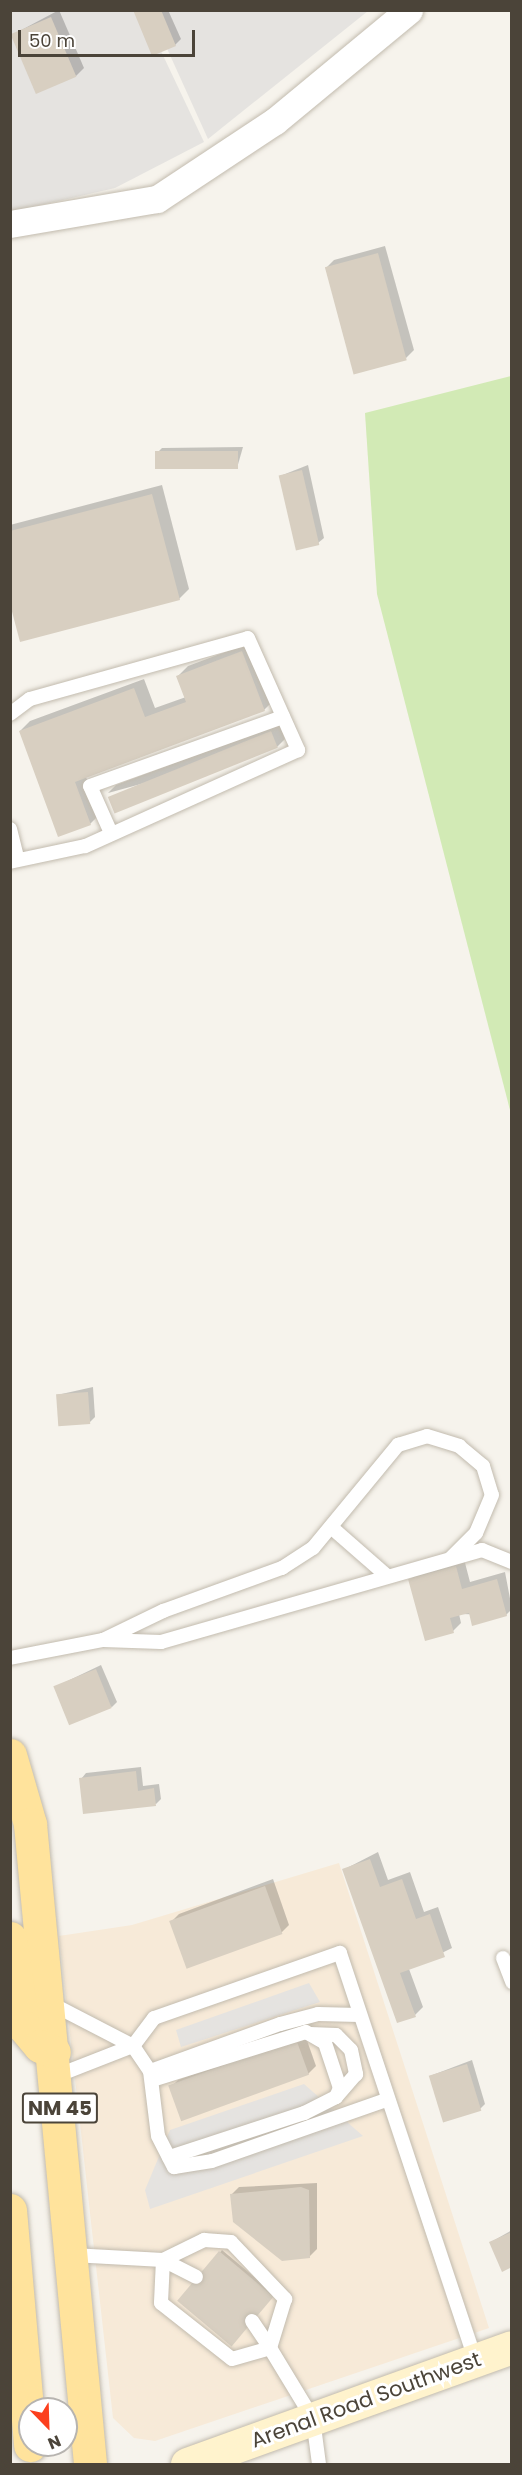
<!DOCTYPE html>
<html>
<head>
<meta charset="utf-8">
<style>
  body { margin:0 }
  #map { position:relative; width:522px; height:2475px; overflow:hidden; background:#f6f3ec; font-family:Poppins,sans-serif }
  div>[style] { position:absolute }
  [style*='--x'] { left:calc(var(--x)*1px); top:calc(var(--y)*1px); width:calc(var(--w)*1px); rotate:calc(var(--a)*1deg) }
  .commercial>* { inset:0; background:#f7ead8 }
  .green>* { inset:0; background:#d2eab5 }
  .parking>* { inset:0; background:#e5e3e0 }
  .shadow>* { inset:0; background:#0003; transform-origin:0 0 }
  .building>* { inset:0; background:#d8cfc1; transform-origin:0 0 }
  .roads { filter:drop-shadow(0 0 2px #c2bbae) drop-shadow(0 0 2px #c2bbae) }
  .service>* { height:14px; margin:-7px; padding:0 7px; transform-origin:7px; border-radius:7px; background:#fff }
  .minor>* { height:27px; margin:-13.5px; padding:0 13.5px; transform-origin:13.5px; border-radius:13.5px; background:#fff }
  .secondary>* { height:33px; margin:-16.5px; padding:0 16.5px; transform-origin:16.5px; border-radius:16.5px; background:#fff3cd }
  .primary>* { height:33px; margin:-16.5px; padding:0 16.5px; transform-origin:16.5px; border-radius:16.5px; background:#ffe39c }
  span { translate:-50% -50%; white-space:nowrap; text-align:center; line-height:1.15; -webkit-text-stroke:6px #fff; paint-order:stroke }
  .shield-label span { padding:2px 4px; background:#fff; border:2px solid; border-radius:4px; -webkit-text-stroke-width:0 }
  .shield-label { font-size:20px; color:#4b4439; font-weight:700 }
  .street-label { font-size:21px; color:#4b4439 }
  .frame { position:absolute; inset:0; border:12px solid #4b4439; pointer-events:none }
  .north { position:absolute; left:18px; top:2397px; width:60px; height:60px; box-sizing:border-box; background:#fff; border:2px solid #b7b4b0; border-radius:50%; rotate:157deg; font-size:16px; font-weight:700; line-height:24px; text-align:center; color:#4b4439 }
  .north::after { content:''; display:block; margin:auto; width:21px; height:27px; background:#fc3f1d; clip-path:polygon(50% 0,100% 100%,50% 72%,0 100%) }
  .scale { position:absolute; left:18px; top:30px; width:177px; height:27px; box-sizing:border-box; border:3px solid #4b4439; border-top:0; padding-left:8px; font-size:18px; line-height:21px; white-space:nowrap; color:#4b4439; -webkit-text-stroke:4px #fff; paint-order:stroke }
</style>
</head>
<body>
<div id="map">
  <div class="commercial">
    <i style="clip-path:polygon(339px 1863px,489px 2328px,155px 2441px,134px 2438px,113px 2418px,59px 1936px,132px 1925px)"></i>
  </div>
  <div class="green">
    <i style="clip-path:polygon(511px 376px,512px 376px,511px 1114px,377px 594px,365px 413px)"></i>
  </div>
  <div class="parking">
    <i style="clip-path:polygon(10px 11px,142px 11px,204px 142px,115px 188px,11px 212px)"></i>
    <i style="clip-path:polygon(150px 11px,368px 11px,208px 139px)"></i>
    <i style="clip-path:polygon(309px 1983px,320px 2002px,181px 2047px,176px 2030px)"></i>
    <i style="clip-path:polygon(304px 2084px,363px 2136px,150px 2209px,145px 2190px,170px 2130px)"></i>
  </div>
  <div class="shadow">
    <i style="clip-path:polygon(59px 10px,84px 68px,76px 76px,12px 35px)"></i>
    <i style="clip-path:polygon(135px 10px,168px 10px,181px 39px,175px 45px)"></i>
    <i style="clip-path:polygon(385px 246px,414px 350px,406px 358px,326px 268px,334px 260px)"></i>
    <i style="clip-path:polygon(243px 447px,237px 468px,157px 453px,162px 448px)"></i>
    <i style="clip-path:polygon(308px 465px,324px 538px,318px 543px,280px 476px)"></i>
    <i style="clip-path:polygon(162px 485px,189px 589px,179px 599px,10px 598px,10px 525px)"></i>
    <i style="clip-path:polygon(252px 642px,274px 700px,264px 710px,86px 777px,100px 814px,90px 824px,20px 731px,30px 721px,144px 679px,155px 708px,186px 697px,178px 676px,188px 666px)"></i>
    <i style="clip-path:polygon(279px 724px,285px 739px,277px 747px,108px 793px,116px 785px)"></i>
    <i style="clip-path:polygon(93px 1387px,95px 1417px,89px 1423px,57px 1395px)"></i>
    <i style="clip-path:polygon(464px 1559px,470px 1582px,505px 1572px,512px 1609px,506px 1615px,459px 1614px,461px 1623px,453px 1631px,410px 1580px,418px 1572px)"></i>
    <i style="clip-path:polygon(101px 1665px,117px 1702px,112px 1707px,55px 1687px)"></i>
    <i style="clip-path:polygon(141px 1767px,143px 1786px,159px 1784px,161px 1799px,156px 1804px,81px 1779px,86px 1773px)"></i>
    <i style="clip-path:polygon(378px 1852px,388px 1880px,410px 1872px,424px 1912px,438px 1907px,452px 1948px,409px 1969px,423px 2007px,415px 2015px,343px 1870px)"></i>
    <i style="clip-path:polygon(273px 1879px,289px 1925px,281px 1933px,171px 1922px,179px 1914px)"></i>
    <i style="clip-path:polygon(304px 2032px,316px 2066px,308px 2074px,170px 2088px,178px 2080px)"></i>
    <i style="clip-path:polygon(472px 2060px,485px 2104px,480px 2109px,430px 2076px)"></i>
    <i style="clip-path:polygon(317px 2183px,317px 2249px,309px 2257px,231px 2195px,239px 2187px)"></i>
    <i style="clip-path:polygon(512px 2230px,512px 2266px,491px 2242px)"></i>
    <i style="left:222px;top:2250px;width:68px;height:67px;rotate:40deg"></i>
  </div>
  <div class="building">
    <i style="clip-path:polygon(133px 10px,161px 10px,176px 46px,152px 56px)"></i>
    <i style="left:51px;top:17px;width:65px;height:44px;rotate:67deg"></i>
    <i style="left:378px;top:253px;width:111px;height:55px;rotate:75deg"></i>
    <i style="left:238px;top:451px;width:18px;height:83px;rotate:90deg"></i>
    <i style="left:302px;top:470px;width:77px;height:24px;rotate:77deg"></i>
    <i style="clip-path:polygon(152px 494px,180px 600px,20px 642px,10px 604px,10px 531px)"></i>
    <i style="clip-path:polygon(242px 651px,265px 711px,75px 782px,91px 825px,58px 837px,19px 731px,134px 688px,145px 717px,186px 702px,176px 676px)"></i>
    <i style="left:271px;top:731px;width:18px;height:176px;rotate:68deg"></i>
    <i style="left:88px;top:1392px;width:32px;height:32px;rotate:86deg"></i>
    <i style="clip-path:polygon(456px 1566px,462px 1589px,497px 1579px,507px 1616px,472px 1626px,469px 1613px,450px 1618px,454px 1633px,425px 1641px,408px 1579px)"></i>
    <i style="left:96px;top:1669px;width:42px;height:46px;rotate:68deg"></i>
    <i style="clip-path:polygon(136px 1771px,138px 1791px,154px 1788px,156px 1806px,83px 1814px,79px 1778px)"></i>
    <i style="clip-path:polygon(370px 1859px,380px 1887px,402px 1879px,416px 1919px,430px 1914px,445px 1957px,400px 1973px,416px 2017px,397px 2023px,342px 1869px)"></i>
    <i style="left:265px;top:1886px;width:51px;height:102px;rotate:70deg"></i>
    <i style="left:296px;top:2039px;width:38px;height:136px;rotate:70deg"></i>
    <i style="left:467px;top:2064px;width:49px;height:40px;rotate:73deg"></i>
    <i style="clip-path:polygon(301px 2187px,309px 2190px,310px 2258px,282px 2261px,233px 2222px,230px 2194px)"></i>
    <i style="clip-path:polygon(512px 2232px,512px 2267px,502px 2272px,489px 2242px)"></i>
    <i style="left:219px;top:2251px;width:71px;height:65px;rotate:40deg"></i>
  </div>
  <div class="roads">
    <div class="service">
      <i style="--x:10;--y:714;--w:25;--a:-37"></i>
      <i style="--x:30;--y:699;--w:226;--a:-15.6"></i>
      <i style="--x:248;--y:638;--w:123;--a:65.9"></i>
      <i style="--x:298;--y:750;--w:234;--a:155.7"></i>
      <i style="--x:85;--y:846;--w:77;--a:168"></i>
      <i style="--x:10;--y:829;--w:30;--a:76"></i>
      <i style="--x:111;--y:833;--w:51;--a:-114.1"></i>
      <i style="--x:90;--y:786;--w:205;--a:-19.7"></i>
      <i style="--x:331;--y:1527;--w:74;--a:41.2"></i>
      <i style="--x:103;--y:1640;--w:67;--a:-25.8"></i>
      <i style="--x:163;--y:1611;--w:127;--a:-19.9"></i>
      <i style="--x:282;--y:1568;--w:37;--a:-33"></i>
      <i style="--x:313;--y:1548;--w:134;--a:-50.5"></i>
      <i style="--x:398;--y:1445;--w:30;--a:-17"></i>
      <i style="--x:427;--y:1436;--w:34;--a:17"></i>
      <i style="--x:459;--y:1446;--w:31;--a:40"></i>
      <i style="--x:483;--y:1466;--w:30;--a:73"></i>
      <i style="--x:492;--y:1495;--w:41;--a:112.8"></i>
      <i style="--x:476;--y:1533;--w:35;--a:135"></i>
      <i style="--x:10;--y:1658;--w:95;--a:-11"></i>
      <i style="--x:103;--y:1640;--w:58;--a:2"></i>
      <i style="--x:161;--y:1642;--w:334;--a:-16"></i>
      <i style="--x:482;--y:1550;--w:32;--a:22"></i>
      <i style="--x:503;--y:1958;--w:26;--a:69"></i>
      <i style="--x:50;--y:2003;--w:93;--a:27.4"></i>
      <i style="--x:133;--y:2046;--w:30;--a:56"></i>
      <i style="--x:359;--y:2015;--w:41;--a:-178.6"></i>
      <i style="--x:318;--y:2014;--w:39;--a:165"></i>
      <i style="--x:280;--y:2024;--w:138;--a:160.1"></i>
      <i style="--x:150;--y:2071;--w:65;--a:83"></i>
      <i style="--x:158;--y:2136;--w:35;--a:63"></i>
      <i style="--x:174;--y:2167;--w:38;--a:-9"></i>
      <i style="--x:212;--y:2161;--w:184;--a:-19.3"></i>
      <i style="--x:310;--y:2034;--w:26;--a:2"></i>
      <i style="--x:336;--y:2035;--w:21;--a:45"></i>
      <i style="--x:351;--y:2050;--w:25;--a:78"></i>
      <i style="--x:356;--y:2074;--w:30;--a:131"></i>
      <i style="--x:56;--y:2076;--w:83;--a:-21.3"></i>
      <i style="--x:133;--y:2046;--w:35;--a:-53"></i>
      <i style="--x:154;--y:2018;--w:197;--a:-19.3"></i>
      <i style="--x:340;--y:1953;--w:429;--a:71.6"></i>
      <i style="--x:152;--y:2080;--w:161;--a:-17.3"></i>
      <i style="--x:306;--y:2032;--w:22;--a:30"></i>
      <i style="--x:325;--y:2043;--w:47;--a:71.6"></i>
      <i style="--x:340;--y:2088;--w:10;--a:114"></i>
      <i style="--x:336;--y:2097;--w:36;--a:153"></i>
      <i style="--x:304;--y:2113;--w:142;--a:161.9"></i>
      <i style="--x:72;--y:2255;--w:91;--a:3.1"></i>
      <i style="--x:163;--y:2260;--w:43;--a:92.7"></i>
      <i style="--x:161;--y:2303;--w:90;--a:38.3"></i>
      <i style="--x:232;--y:2359;--w:40;--a:-16"></i>
      <i style="--x:270;--y:2348;--w:83;--a:58.8"></i>
      <i style="--x:313;--y:2419;--w:45;--a:82.4"></i>
      <i style="--x:163;--y:2260;--w:46;--a:-26"></i>
      <i style="--x:204;--y:2240;--w:27;--a:4"></i>
      <i style="--x:231;--y:2242;--w:79;--a:46.5"></i>
      <i style="--x:285;--y:2299;--w:51;--a:107"></i>
      <i style="--x:163;--y:2260;--w:37;--a:27"></i>
      <i style="--x:252;--y:2321;--w:32;--a:56"></i>
    </div>
    <div class="minor">
      <i style="--x:10;--y:224;--w:149;--a:-9.7"></i>
      <i style="--x:157;--y:199;--w:141;--a:-33.5"></i>
      <i style="--x:275;--y:121;--w:174;--a:-39.6"></i>
    </div>
    <div class="secondary">
      <i style="--x:187;--y:2464;--w:345;--a:-19.8"></i>
    </div>
    <div class="primary">
      <i style="--x:10;--y:1755;--w:72;--a:73.8"></i>
      <i style="--x:30;--y:1824;--w:643;--a:84.64"></i>
      <i style="--x:10;--y:1938;--w:89;--a:81.6"></i>
      <i style="--x:23;--y:2026;--w:26;--a:50"></i>
      <i style="--x:40;--y:2046;--w:15;--a:23"></i>
      <i style="--x:10;--y:2210;--w:236;--a:85.1"></i>
    </div>
  </div>
  <div class="shield-label">
    <span style="left:60px;top:2108px">NM 45</span>
  </div>
  <div class="street-label">
    <span style="left:366px;top:2400px;rotate:-20deg">Arenal Road Southwest</span>
  </div>
  <div class="frame"></div>
  <div class="north">N</div>
  <div class="scale">50 m</div>
</div>
</body>
</html>
